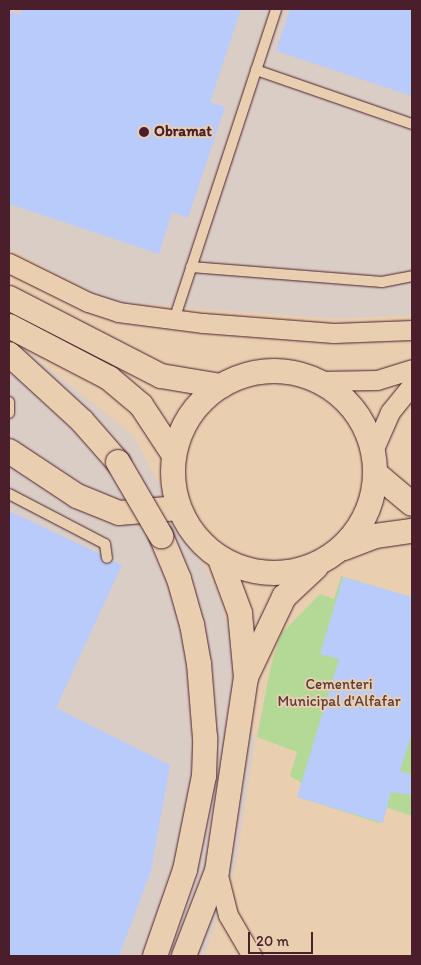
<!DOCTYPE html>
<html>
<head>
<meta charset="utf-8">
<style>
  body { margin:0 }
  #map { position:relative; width:421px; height:965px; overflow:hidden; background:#e9ceb0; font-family:Itim,sans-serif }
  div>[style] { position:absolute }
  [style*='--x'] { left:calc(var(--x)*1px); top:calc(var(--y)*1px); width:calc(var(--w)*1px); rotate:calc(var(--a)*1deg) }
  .built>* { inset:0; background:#dacdc6 }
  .green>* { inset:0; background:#b2d995 }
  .building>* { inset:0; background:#b8cbfb }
  .roads { filter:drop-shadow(0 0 1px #4a1f2b) drop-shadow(0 0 1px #4a1f2b) }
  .service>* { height:10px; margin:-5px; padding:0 5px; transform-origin:5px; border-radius:5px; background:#e9ceb0 }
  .minor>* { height:19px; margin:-9.5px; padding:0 9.5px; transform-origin:9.5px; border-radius:9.5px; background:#e9ceb0 }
  .tertiary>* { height:24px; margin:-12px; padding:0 12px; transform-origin:12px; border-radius:12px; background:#e9ceb0 }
  .tertiary>.ring { margin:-12px; padding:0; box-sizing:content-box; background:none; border:24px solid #e9ceb0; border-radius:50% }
  .bridges { filter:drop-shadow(0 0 1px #4a1f2b) drop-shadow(0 0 1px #4a1f2b) }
  .tertiary-bridge>* { height:24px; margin:-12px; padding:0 12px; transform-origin:12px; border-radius:12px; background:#e9ceb0 }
  .dots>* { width:14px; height:14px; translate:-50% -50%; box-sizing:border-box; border:2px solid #e9ceb0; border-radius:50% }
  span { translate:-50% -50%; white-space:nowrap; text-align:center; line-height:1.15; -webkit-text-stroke:4px #e9ceb0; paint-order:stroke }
  .poi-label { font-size:15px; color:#4a1f2b; font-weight:700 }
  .left { translate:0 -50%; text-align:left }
  .park-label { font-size:15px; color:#5a3b3b }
  .frame { position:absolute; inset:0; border:10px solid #4a1f2b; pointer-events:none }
  .scale { position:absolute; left:248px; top:932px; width:65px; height:22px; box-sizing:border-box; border:2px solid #4a1f2b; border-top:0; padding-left:6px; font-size:15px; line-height:18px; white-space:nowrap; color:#4a1f2b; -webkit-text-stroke:4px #e9ceb0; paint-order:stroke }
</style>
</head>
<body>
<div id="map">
  <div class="built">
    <i style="clip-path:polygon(9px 9px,412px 9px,412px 315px,334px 319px,112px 302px,9px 249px)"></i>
    <i style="clip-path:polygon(9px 337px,132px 434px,220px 595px,255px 743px,236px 866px,204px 956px,9px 956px)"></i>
  </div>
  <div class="green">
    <i style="clip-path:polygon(341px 576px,412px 598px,412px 816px,386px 807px,379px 823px,298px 797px,302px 783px,290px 776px,297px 752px,257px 737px,271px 665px,281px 634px,320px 594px,334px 599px)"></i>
  </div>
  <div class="building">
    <i style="clip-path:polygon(22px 9px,241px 9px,210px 102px,225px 107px,188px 218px,172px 212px,159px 254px,9px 204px,9px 12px,20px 15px)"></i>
    <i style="clip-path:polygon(290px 9px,412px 9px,412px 96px,276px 51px)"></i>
    <i style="clip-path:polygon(9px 511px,100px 554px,104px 564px,113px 561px,122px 565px,56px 708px,170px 765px,151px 871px,119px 956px,9px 956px)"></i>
    <i style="clip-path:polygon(343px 577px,412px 597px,412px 733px,400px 771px,412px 775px,412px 795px,391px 792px,383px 823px,297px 797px,339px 659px,320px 654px)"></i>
  </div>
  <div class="roads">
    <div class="service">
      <i style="--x:256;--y:70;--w:165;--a:19.1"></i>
      <i style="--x:191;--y:267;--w:192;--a:4.5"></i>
      <i style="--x:382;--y:282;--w:31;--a:-11"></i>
      <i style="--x:174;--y:320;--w:327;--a:-71.8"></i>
      <i style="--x:9;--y:402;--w:11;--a:90"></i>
      <i style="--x:9;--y:494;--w:108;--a:27.5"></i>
      <i style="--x:105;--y:544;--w:14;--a:82"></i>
    </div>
    <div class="minor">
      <i style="--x:9;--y:263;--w:88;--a:26.3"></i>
      <i style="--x:88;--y:302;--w:32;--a:18"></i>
      <i style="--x:118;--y:312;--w:86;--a:7.4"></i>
      <i style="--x:203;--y:323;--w:131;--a:4.4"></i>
      <i style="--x:334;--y:333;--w:78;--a:-2.2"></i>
      <i style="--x:317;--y:381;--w:60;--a:-1"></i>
      <i style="--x:377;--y:380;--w:37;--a:-17"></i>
      <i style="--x:373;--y:451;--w:43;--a:-66.4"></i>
      <i style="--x:390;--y:412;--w:35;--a:-51"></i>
      <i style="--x:217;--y:871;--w:45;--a:76"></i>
      <i style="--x:228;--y:915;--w:48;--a:59.7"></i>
    </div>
    <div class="tertiary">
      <i style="--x:9;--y:298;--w:171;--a:27.2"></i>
      <i style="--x:161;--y:376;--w:61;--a:9.5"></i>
      <i style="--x:9;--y:326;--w:113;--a:27.5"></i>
      <i style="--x:109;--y:378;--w:42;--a:40.2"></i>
      <i style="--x:141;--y:405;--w:60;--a:56.6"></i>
      <i style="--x:9;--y:354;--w:99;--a:42.5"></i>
      <i style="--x:82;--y:421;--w:55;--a:48.7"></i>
      <i class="ring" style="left:173px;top:371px;width:178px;height:178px"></i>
      <i style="--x:9;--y:451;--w:82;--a:33.5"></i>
      <i style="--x:77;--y:496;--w:45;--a:22"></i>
      <i style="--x:119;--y:513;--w:60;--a:-4.8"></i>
      <i style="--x:375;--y:473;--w:48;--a:40"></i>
      <i style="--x:344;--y:548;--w:33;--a:-21"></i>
      <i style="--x:375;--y:536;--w:37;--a:-8"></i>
      <i style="--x:246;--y:677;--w:89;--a:-64.6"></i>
      <i style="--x:284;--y:597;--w:44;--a:-43.2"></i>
      <i style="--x:155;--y:956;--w:91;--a:-70.8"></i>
      <i style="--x:185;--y:870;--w:96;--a:-78.6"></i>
      <i style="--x:204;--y:776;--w:38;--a:-88"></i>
      <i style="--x:205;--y:738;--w:74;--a:-94.6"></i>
      <i style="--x:199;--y:664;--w:40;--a:-100"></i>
      <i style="--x:192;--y:625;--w:48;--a:-105.8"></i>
      <i style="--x:179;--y:579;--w:47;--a:-112.7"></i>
      <i style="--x:184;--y:956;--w:91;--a:-68.8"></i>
      <i style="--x:217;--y:871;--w:195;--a:-81.5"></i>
      <i style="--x:246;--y:678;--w:65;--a:-95.3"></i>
      <i style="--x:240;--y:613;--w:58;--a:-110.3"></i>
    </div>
  </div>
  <div class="bridges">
    <div class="tertiary-bridge">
      <i style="--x:118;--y:462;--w:86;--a:59.8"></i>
    </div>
  </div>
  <div class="dots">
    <i style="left:144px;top:132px;background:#4a1f2b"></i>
  </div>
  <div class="poi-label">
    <span class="left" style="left:154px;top:132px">Obramat</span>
  </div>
  <div class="park-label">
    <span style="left:339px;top:693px">Cementeri<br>Municipal d'Alfafar</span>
  </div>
  <div class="frame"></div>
  <div class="scale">20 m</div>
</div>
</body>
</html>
